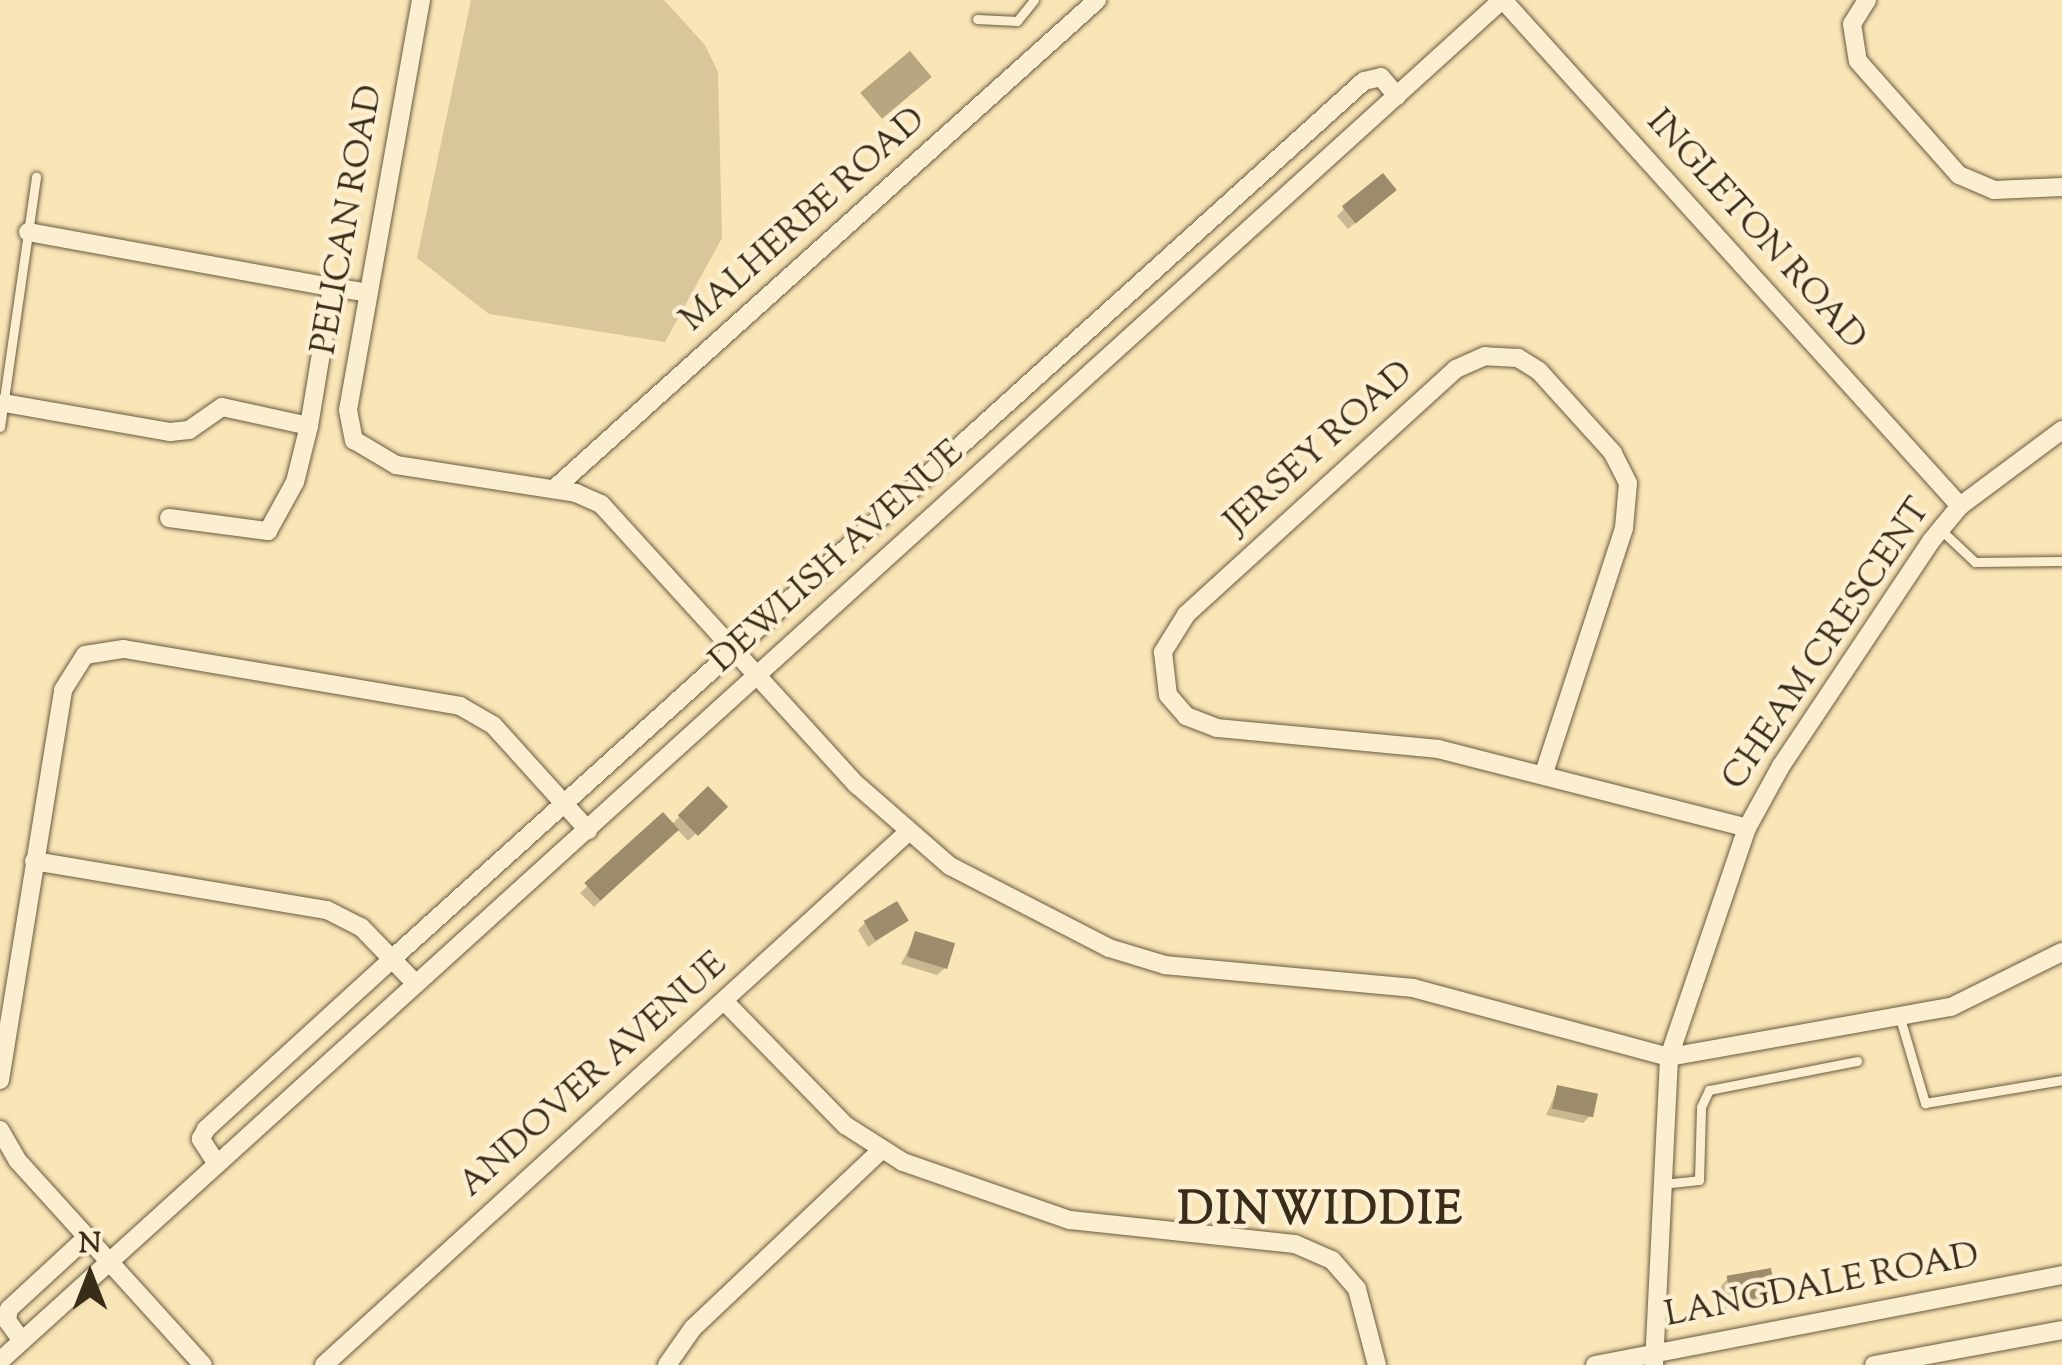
<!DOCTYPE html>
<html>
<head>
<meta charset="utf-8">
<style>
  body { margin:0 }
  #map { position:relative; width:2062px; height:1365px; overflow:hidden; background:#fae5b6; font-family:"Sorts Mill Goudy",serif }
  div>[style] { position:absolute }
  [style*='--x'] { left:calc(var(--x)*1px); top:calc(var(--y)*1px); width:calc(var(--w)*1px); rotate:calc(var(--a)*1deg) }
  .green>* { inset:0; background:#d9c69b }
  .water>* { inset:0; background:#b8a681; transform-origin:0 0 }
  .shadow>* { inset:0; background:#0003 }
  .building>* { inset:0; background:#9d8c6b; transform-origin:0 0 }
  .roads { filter:drop-shadow(0 0 2px #695a40) drop-shadow(0 0 2px #695a40) }
  .service>* { height:9px; margin:-4.5px; padding:0 4.5px; transform-origin:4.5px; border-radius:4.5px; background:#fceed0 }
  .minor>* { height:18px; margin:-9px; padding:0 9px; transform-origin:9px; border-radius:9px; background:#fceed0 }
  span { translate:-50% -50%; white-space:nowrap; text-align:center; line-height:1.15; -webkit-text-stroke:9px #fceed0; paint-order:stroke }
  .street-label { font-size:35px; color:#392c19 }
  .district-label { font-size:45px; color:#392c19; font-weight:700; letter-spacing:2.5px }
  .north { position:absolute; left:40px; top:1225px; width:100px; height:100px; -webkit-text-stroke:8px #fceed0; paint-order:stroke; rotate:0deg; font-size:28px; font-weight:700; line-height:40px; text-align:center; color:#392c19 }
  .north::after { content:''; display:block; margin:auto; width:35px; height:45px; background:#392c19; clip-path:polygon(50% 0,100% 100%,50% 72%,0 100%) }
</style>
</head>
<body>
<div id="map">
  <div class="green">
    <i style="clip-path:polygon(471px 0,664px 0,705px 45px,718px 72px,722px 238px,665px 342px,489px 314px,417px 258px)"></i>
  </div>
  <div class="water">
    <i style="left:910px;top:51px;width:34px;height:65px;rotate:50deg"></i>
  </div>
  <div class="shadow">
    <i style="clip-path:polygon(1386px 197px,1348px 229px,1337px 216px,1344px 209px)"></i>
    <i style="clip-path:polygon(708px 789px,724px 807px,688px 841px,677px 829px,594px 907px,580px 893px,663px 816px,671px 825px)"></i>
    <i style="clip-path:polygon(906px 921px,868px 947px,858px 930px,865px 923px)"></i>
    <i style="clip-path:polygon(916px 934px,945px 968px,937px 975px,901px 964px)"></i>
    <i style="clip-path:polygon(1558px 1088px,1590px 1116px,1583px 1123px,1546px 1115px)"></i>
    <i style="clip-path:polygon(1728px 1278px,1773px 1294px,1725px 1309px,1721px 1286px)"></i>
  </div>
  <div class="building">
    <i style="left:1383px;top:173px;width:22px;height:53px;rotate:51deg"></i>
    <i style="left:708px;top:786px;width:29px;height:42px;rotate:46deg"></i>
    <i style="left:663px;top:812px;width:24px;height:106px;rotate:48deg"></i>
    <i style="left:897px;top:901px;width:23px;height:39px;rotate:59deg"></i>
    <i style="left:915px;top:931px;width:42px;height:27px;rotate:17deg"></i>
    <i style="left:1557px;top:1085px;width:42px;height:24px;rotate:12deg"></i>
    <i style="left:1771px;top:1268px;width:27px;height:45px;rotate:80deg"></i>
  </div>
  <div class="roads">
    <div class="service">
      <i style="--x:977;--y:19;--w:40;--a:2.9"></i>
      <i style="--x:1017;--y:21;--w:27;--a:-51"></i>
      <i style="--x:0;--y:427;--w:253;--a:-81.8"></i>
      <i style="--x:1941;--y:530;--w:47;--a:43.3"></i>
      <i style="--x:1975;--y:562;--w:87;--a:-0.7"></i>
      <i style="--x:1900;--y:1018;--w:89;--a:73.6"></i>
      <i style="--x:1925;--y:1103;--w:139;--a:-9.5"></i>
      <i style="--x:1662;--y:1184;--w:37;--a:-6"></i>
      <i style="--x:1699;--y:1180;--w:73;--a:-88.4"></i>
      <i style="--x:1701;--y:1107;--w:19;--a:-65"></i>
      <i style="--x:1709;--y:1090;--w:151;--a:-11.1"></i>
    </div>
    <div class="minor">
      <i style="--x:421;--y:0;--w:416;--a:100.1"></i>
      <i style="--x:348;--y:410;--w:31;--a:79"></i>
      <i style="--x:354;--y:440;--w:49;--a:30.8"></i>
      <i style="--x:396;--y:465;--w:182;--a:8.8"></i>
      <i style="--x:576;--y:493;--w:27;--a:24"></i>
      <i style="--x:601;--y:504;--w:380;--a:47.7"></i>
      <i style="--x:857;--y:785;--w:123;--a:41.1"></i>
      <i style="--x:950;--y:866;--w:179;--a:27.3"></i>
      <i style="--x:1109;--y:948;--w:59;--a:16.9"></i>
      <i style="--x:1165;--y:965;--w:249;--a:5.3"></i>
      <i style="--x:1413;--y:988;--w:265;--a:15.1"></i>
      <i style="--x:1669;--y:1057;--w:286;--a:-10.1"></i>
      <i style="--x:1951;--y:1007;--w:124;--a:-26.4"></i>
      <i style="--x:1503;--y:0;--w:682;--a:47.91"></i>
      <i style="--x:1867;--y:0;--w:28;--a:122"></i>
      <i style="--x:1852;--y:24;--w:37;--a:81"></i>
      <i style="--x:1858;--y:61;--w:152;--a:48.5"></i>
      <i style="--x:1959;--y:175;--w:38;--a:23"></i>
      <i style="--x:1994;--y:190;--w:68;--a:-2.5"></i>
      <i style="--x:28;--y:232;--w:309;--a:10.3"></i>
      <i style="--x:4;--y:403;--w:169;--a:9.9"></i>
      <i style="--x:170;--y:432;--w:19;--a:-6"></i>
      <i style="--x:189;--y:430;--w:40;--a:-34.9"></i>
      <i style="--x:222;--y:407;--w:89;--a:12.3"></i>
      <i style="--x:309;--y:426;--w:141;--a:-80.6"></i>
      <i style="--x:332;--y:287;--w:37;--a:9"></i>
      <i style="--x:554;--y:489;--w:731;--a:-42"></i>
      <i style="--x:169;--y:518;--w:100;--a:7.5"></i>
      <i style="--x:268;--y:531;--w:56;--a:-61.1"></i>
      <i style="--x:295;--y:482;--w:58;--a:-76"></i>
      <i style="--x:1544;--y:773;--w:258;--a:-71.9"></i>
      <i style="--x:1624;--y:528;--w:45;--a:-84.9"></i>
      <i style="--x:1628;--y:483;--w:34;--a:-117"></i>
      <i style="--x:1613;--y:453;--w:110;--a:-132.1"></i>
      <i style="--x:1539;--y:371;--w:25;--a:-148"></i>
      <i style="--x:1518;--y:358;--w:33;--a:-177"></i>
      <i style="--x:1485;--y:356;--w:32;--a:156"></i>
      <i style="--x:1456;--y:369;--w:365;--a:137.7"></i>
      <i style="--x:1186;--y:615;--w:44;--a:121.9"></i>
      <i style="--x:1163;--y:652;--w:43;--a:83.4"></i>
      <i style="--x:1168;--y:695;--w:28;--a:49"></i>
      <i style="--x:1186;--y:716;--w:33;--a:21"></i>
      <i style="--x:1217;--y:728;--w:222;--a:5.4"></i>
      <i style="--x:1438;--y:749;--w:319;--a:14.3"></i>
      <i style="--x:34;--y:861;--w:297;--a:9.5"></i>
      <i style="--x:327;--y:910;--w:38;--a:27"></i>
      <i style="--x:361;--y:927;--w:79;--a:46"></i>
      <i style="--x:725;--y:1002;--w:172;--a:45.7"></i>
      <i style="--x:845;--y:1125;--w:69;--a:32.5"></i>
      <i style="--x:903;--y:1162;--w:177;--a:19.2"></i>
      <i style="--x:1070;--y:1220;--w:226;--a:6.1"></i>
      <i style="--x:1295;--y:1244;--w:40;--a:23.4"></i>
      <i style="--x:1332;--y:1260;--w:38;--a:49"></i>
      <i style="--x:1357;--y:1289;--w:79;--a:75.3"></i>
      <i style="--x:0;--y:1080;--w:395;--a:-80.8"></i>
      <i style="--x:63;--y:690;--w:41;--a:-57.8"></i>
      <i style="--x:85;--y:655;--w:39;--a:-9"></i>
      <i style="--x:124;--y:649;--w:341;--a:9.6"></i>
      <i style="--x:460;--y:706;--w:38;--a:30"></i>
      <i style="--x:493;--y:725;--w:142;--a:47.9"></i>
      <i style="--x:0;--y:1130;--w:36;--a:60"></i>
      <i style="--x:18;--y:1161;--w:275;--a:47.8"></i>
      <i style="--x:217;--y:1164;--w:30;--a:-123"></i>
      <i style="--x:201;--y:1139;--w:11;--a:-63"></i>
      <i style="--x:206;--y:1129;--w:253;--a:-42.4"></i>
      <i style="--x:393;--y:958;--w:1308;--a:-42.09"></i>
      <i style="--x:1364;--y:81;--w:17;--a:-13"></i>
      <i style="--x:1381;--y:77;--w:25;--a:50"></i>
      <i style="--x:22;--y:1341;--w:26;--a:-126"></i>
      <i style="--x:7;--y:1320;--w:11;--a:-80"></i>
      <i style="--x:9;--y:1309;--w:106;--a:-42.7"></i>
      <i style="--x:0;--y:1361;--w:2027;--a:-42.18"></i>
      <i style="--x:324;--y:1365;--w:788;--a:-42.38"></i>
      <i style="--x:667;--y:1365;--w:45;--a:-54.9"></i>
      <i style="--x:693;--y:1328;--w:257;--a:-43.4"></i>
      <i style="--x:1595;--y:1365;--w:476;--a:-10.9"></i>
      <i style="--x:1654;--y:1365;--w:308;--a:-87.2"></i>
      <i style="--x:1669;--y:1057;--w:242;--a:-71.2"></i>
      <i style="--x:1747;--y:828;--w:71;--a:-61.3"></i>
      <i style="--x:1781;--y:766;--w:270;--a:-56.3"></i>
      <i style="--x:1931;--y:541;--w:45;--a:-50.4"></i>
      <i style="--x:1960;--y:506;--w:127;--a:-36.7"></i>
      <i style="--x:1874;--y:1365;--w:191;--a:-10.5"></i>
    </div>
  </div>
  <div class="street-label">
    <span style="left:349px;top:220px;rotate:-80deg">PELICAN ROAD</span>
    <span style="left:804px;top:221px;rotate:-42deg">MALHERBE ROAD</span>
    <span style="left:1755px;top:231px;rotate:48deg">INGLETON ROAD</span>
    <span style="left:1320px;top:449px;rotate:-42deg">JERSEY ROAD</span>
    <span style="left:838px;top:558px;rotate:-42deg">DEWLISH AVENUE</span>
    <span style="left:1828px;top:645px;rotate:-56deg">CHEAM CRESCENT</span>
    <span style="left:594px;top:1076px;rotate:-42deg">ANDOVER AVENUE</span>
    <span style="left:1822px;top:1287px;rotate:-11deg">LANGDALE ROAD</span>
  </div>
  <div class="district-label">
    <span style="left:1321px;top:1213px">DINWIDDIE</span>
  </div>
  <div class="north">N</div>
</div>
</body>
</html>
